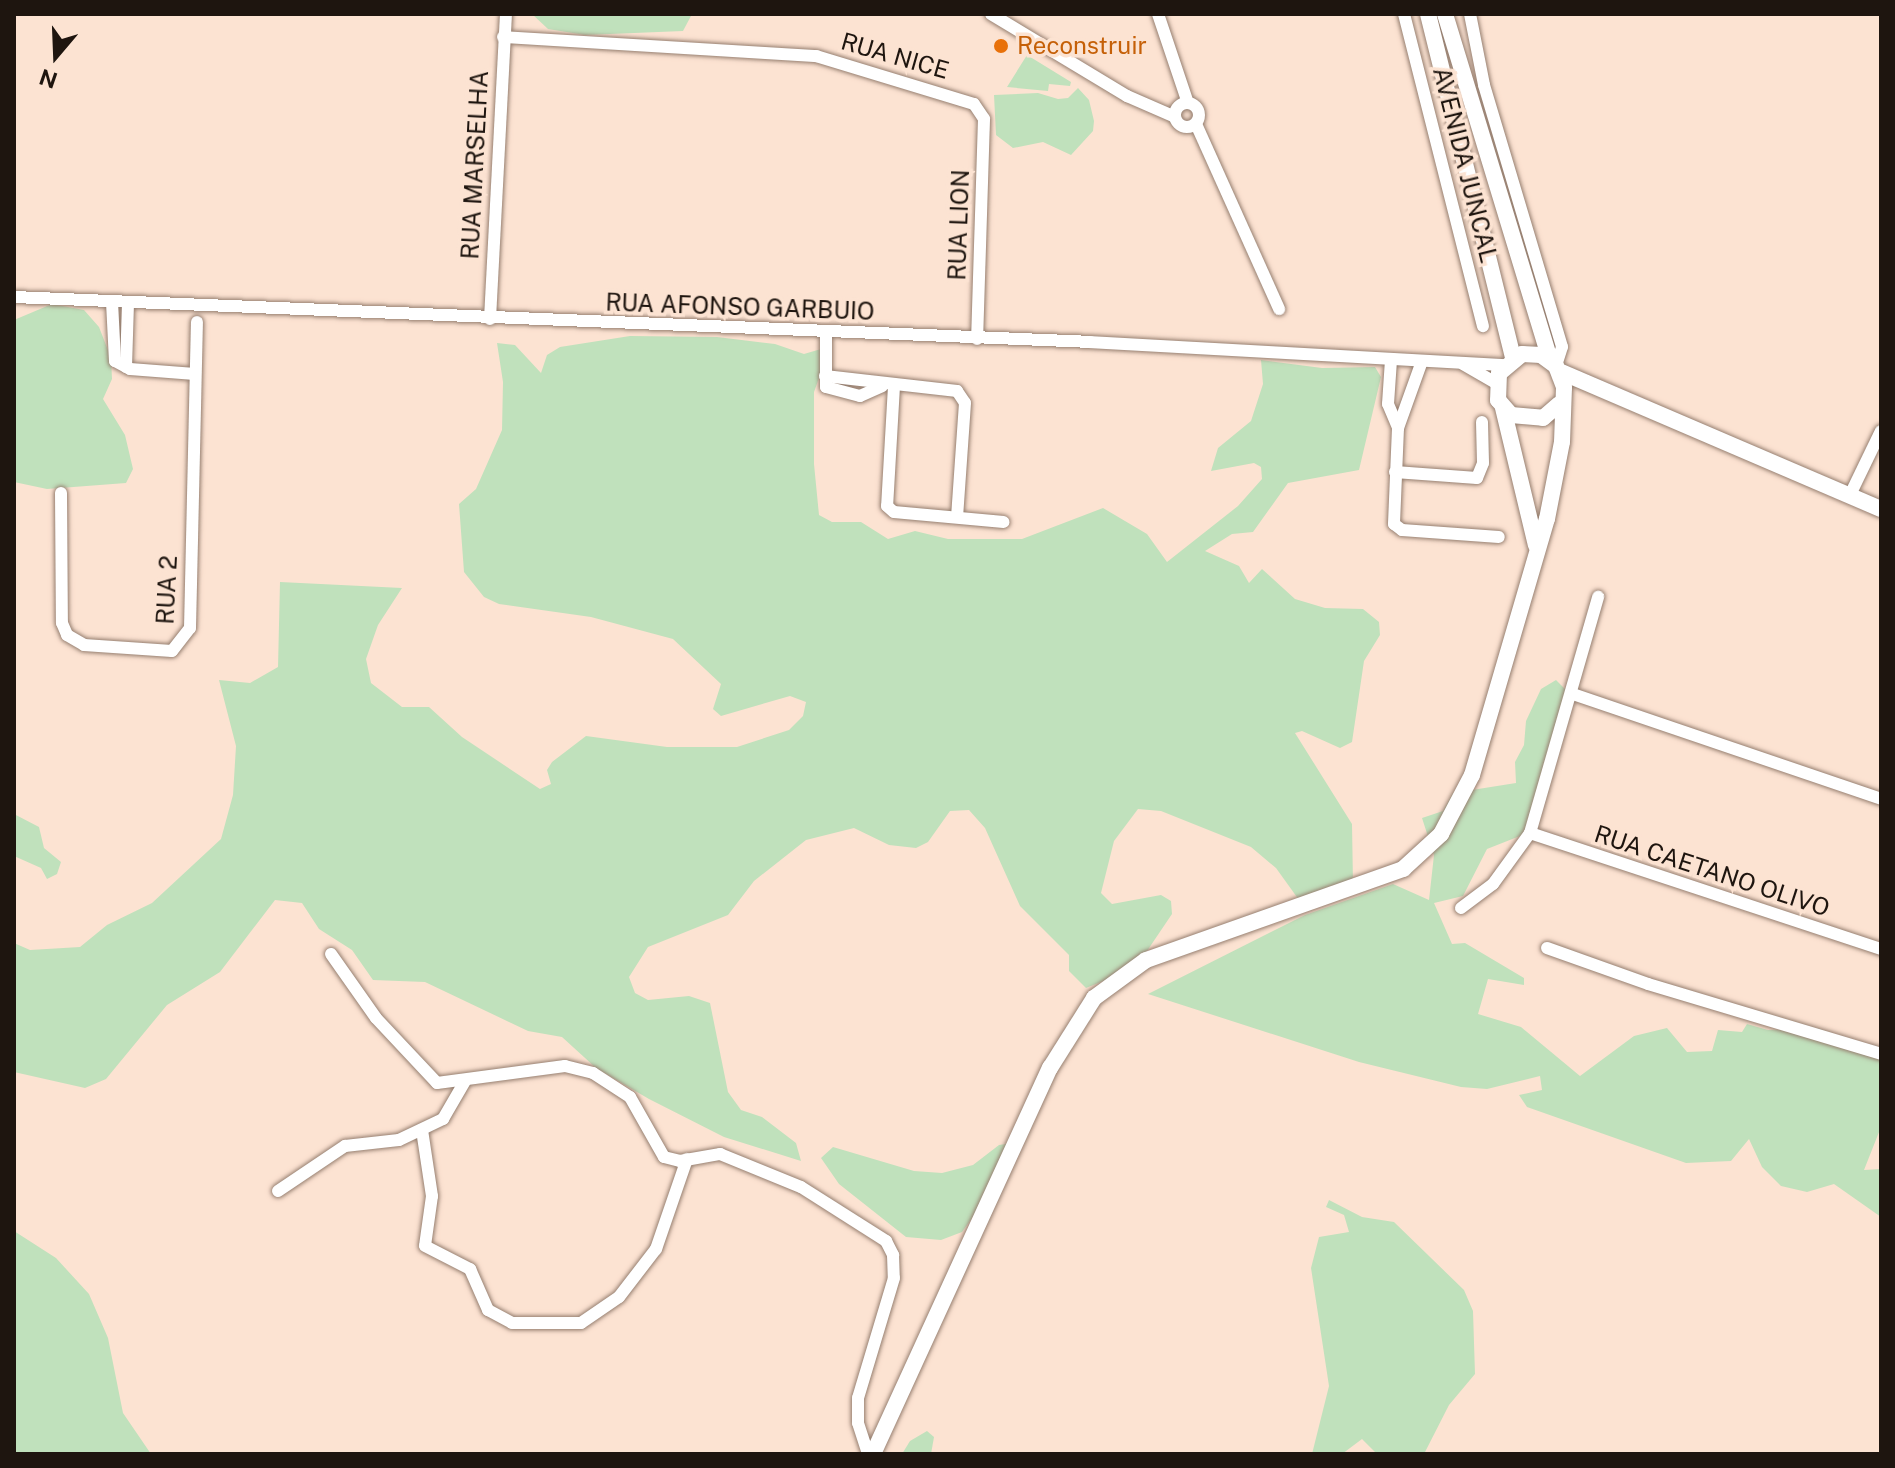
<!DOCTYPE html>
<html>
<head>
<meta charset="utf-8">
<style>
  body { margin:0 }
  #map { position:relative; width:1895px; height:1468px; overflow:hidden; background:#fce3d2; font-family:"Public Sans",sans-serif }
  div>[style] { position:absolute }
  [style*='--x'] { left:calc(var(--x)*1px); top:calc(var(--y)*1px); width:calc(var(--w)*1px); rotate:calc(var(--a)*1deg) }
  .green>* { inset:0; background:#c0e1bc }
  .roads { filter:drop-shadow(0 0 2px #967f70) drop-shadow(0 0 2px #967f70) }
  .minor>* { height:12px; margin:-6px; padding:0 6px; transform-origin:6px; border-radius:6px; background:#fff }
  .minor>.ring { margin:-6px; padding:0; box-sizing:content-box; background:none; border:12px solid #fff; border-radius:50% }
  .major>* { height:16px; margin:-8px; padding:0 8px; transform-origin:8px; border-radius:8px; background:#fff }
  .dots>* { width:22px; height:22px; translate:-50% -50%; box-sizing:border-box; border:4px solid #fce3d2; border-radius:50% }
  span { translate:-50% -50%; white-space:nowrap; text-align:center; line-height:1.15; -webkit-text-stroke:7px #fce3d2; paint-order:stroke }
  .food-label { font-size:24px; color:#c56008 }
  .left { translate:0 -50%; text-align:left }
  .street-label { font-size:24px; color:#1e150f }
  .frame { position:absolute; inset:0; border:16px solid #1e150f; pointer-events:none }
  .north { position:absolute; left:16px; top:16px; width:80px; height:80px; -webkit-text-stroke:6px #fce3d2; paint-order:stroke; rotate:199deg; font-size:22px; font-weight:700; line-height:32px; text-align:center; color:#1e150f }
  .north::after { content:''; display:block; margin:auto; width:28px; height:36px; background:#1e150f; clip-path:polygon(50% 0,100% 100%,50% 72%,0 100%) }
</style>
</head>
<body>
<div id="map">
  <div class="green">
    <i style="clip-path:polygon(532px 14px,692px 14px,683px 31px,585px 35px,548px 29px)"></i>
    <i style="clip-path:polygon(1027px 55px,1071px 82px,1070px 86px,1049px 84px,1048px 91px,1007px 87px)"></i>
    <i style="clip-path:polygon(1078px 88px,1089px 100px,1094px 121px,1093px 131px,1071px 155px,1043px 142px,1013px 148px,996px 135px,994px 95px,1038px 93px,1058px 99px,1068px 98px)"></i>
    <i style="clip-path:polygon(52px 304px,84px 310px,99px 327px,111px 358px,112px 379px,103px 399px,125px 435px,133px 469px,126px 483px,47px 489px,14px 482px,14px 320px)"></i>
    <i style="clip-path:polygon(630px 336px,717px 337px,775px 344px,804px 354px,821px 349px,827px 356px,814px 392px,814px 464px,819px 515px,832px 522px,861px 522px,888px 539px,915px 531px,948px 539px,1022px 539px,1103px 508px,1147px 534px,1167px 562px,1238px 506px,1262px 479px,1261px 467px,1254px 463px,1211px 471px,1218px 448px,1251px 421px,1263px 384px,1261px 360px,1322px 368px,1375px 367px,1381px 377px,1359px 470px,1288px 483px,1253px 532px,1232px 534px,1205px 551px,1239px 566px,1249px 583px,1262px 569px,1295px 599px,1325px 608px,1363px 609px,1379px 622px,1380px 635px,1364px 661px,1352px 742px,1340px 748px,1302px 731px,1295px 733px,1352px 824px,1353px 884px,1299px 900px,1276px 868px,1251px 847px,1161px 811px,1138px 809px,1114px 841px,1101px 893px,1112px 904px,1161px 895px,1171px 901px,1172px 914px,1147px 951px,1113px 977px,1086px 988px,1069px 971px,1069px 955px,1020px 906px,985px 828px,969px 810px,950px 811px,928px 842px,916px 848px,889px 845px,854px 828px,806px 840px,754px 881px,728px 915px,648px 947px,629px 977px,635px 993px,648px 1000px,689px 996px,710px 1003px,728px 1092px,741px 1110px,762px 1117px,796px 1143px,801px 1161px,724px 1137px,649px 1099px,596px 1068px,562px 1037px,528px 1031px,425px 982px,373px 980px,352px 950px,319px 929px,302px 903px,275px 900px,220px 972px,167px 1005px,106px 1079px,85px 1088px,14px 1072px,14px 943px,30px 950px,80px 947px,107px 925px,152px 903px,221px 839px,233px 795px,236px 746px,219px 680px,250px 683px,278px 667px,280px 582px,402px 588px,378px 625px,366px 659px,371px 683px,402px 707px,429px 707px,462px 737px,540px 789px,551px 784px,547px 770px,552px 762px,586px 736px,667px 747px,737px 747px,789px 730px,803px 716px,806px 702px,790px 696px,721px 716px,713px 709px,721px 684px,673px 639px,591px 617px,499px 604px,484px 597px,464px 572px,459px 504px,476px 489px,502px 430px,503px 382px,497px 343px,515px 345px,541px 373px,547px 355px,560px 347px)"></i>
    <i style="clip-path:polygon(1556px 680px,1565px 689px,1563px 730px,1525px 834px,1487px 849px,1463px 896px,1434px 903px,1452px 944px,1465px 943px,1524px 978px,1524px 985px,1488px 979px,1478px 1014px,1521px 1027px,1580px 1076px,1634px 1036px,1667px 1028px,1687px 1052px,1712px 1051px,1718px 1030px,1742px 1032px,1747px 1024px,1768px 1030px,1817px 1028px,1881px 1050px,1881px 1127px,1864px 1170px,1881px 1169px,1881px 1217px,1834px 1184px,1807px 1192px,1781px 1186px,1762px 1167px,1749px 1139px,1731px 1161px,1686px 1163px,1527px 1107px,1519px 1095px,1542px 1090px,1540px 1076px,1487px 1089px,1461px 1087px,1359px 1062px,1148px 994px,1305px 915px,1393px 884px,1429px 900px,1434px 855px,1422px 818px,1443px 811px,1453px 793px,1516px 783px,1515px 762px,1524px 745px,1526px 721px,1541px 689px)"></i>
    <i style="clip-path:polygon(14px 814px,39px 827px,44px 848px,61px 862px,57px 874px,47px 879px,41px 868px,14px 856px)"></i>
    <i style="clip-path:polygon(1013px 1143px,1003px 1175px,962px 1232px,941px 1240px,906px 1237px,839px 1184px,821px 1158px,833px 1147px,914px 1171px,942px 1173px,973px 1165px,999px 1145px)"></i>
    <i style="clip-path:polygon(1329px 1200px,1362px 1217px,1394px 1222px,1464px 1290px,1473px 1311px,1475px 1374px,1449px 1405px,1424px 1454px,1377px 1454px,1362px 1439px,1342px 1454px,1312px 1454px,1329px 1386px,1311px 1268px,1319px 1237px,1349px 1232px,1344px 1215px,1326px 1207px)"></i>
    <i style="clip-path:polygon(14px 1231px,56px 1258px,89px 1294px,108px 1338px,123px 1413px,151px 1454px,14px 1454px)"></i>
    <i style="clip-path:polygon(927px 1431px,934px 1437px,931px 1454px,902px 1454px,910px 1441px)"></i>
  </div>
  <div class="roads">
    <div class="minor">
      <i style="--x:991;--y:14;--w:159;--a:31.1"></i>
      <i style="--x:1127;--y:96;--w:52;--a:23.6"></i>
      <i style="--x:1158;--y:14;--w:94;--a:71.4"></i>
      <i style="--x:1404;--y:14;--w:322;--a:75.8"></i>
      <i style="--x:1470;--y:14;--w:72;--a:78.8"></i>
      <i style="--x:1484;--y:85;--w:273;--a:73.4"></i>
      <i style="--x:1562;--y:347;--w:20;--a:108"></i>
      <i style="--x:503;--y:37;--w:314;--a:3.5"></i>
      <i style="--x:816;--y:56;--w:165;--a:16.9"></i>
      <i style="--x:974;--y:104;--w:18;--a:56"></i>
      <i style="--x:984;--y:119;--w:220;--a:91.8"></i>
      <i class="ring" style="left:1175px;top:103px;width:12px;height:12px"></i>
      <i style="--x:1196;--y:124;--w:203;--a:65.8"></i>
      <i style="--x:14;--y:297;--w:1077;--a:2.39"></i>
      <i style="--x:1090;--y:342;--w:415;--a:3.2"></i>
      <i style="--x:112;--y:302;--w:59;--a:87.1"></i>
      <i style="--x:115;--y:361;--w:17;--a:28"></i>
      <i style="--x:130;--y:369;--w:65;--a:4.4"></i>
      <i style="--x:490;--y:319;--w:305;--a:-87"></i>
      <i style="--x:826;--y:333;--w:54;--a:90"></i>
      <i style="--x:826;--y:387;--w:35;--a:15"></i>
      <i style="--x:860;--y:396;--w:24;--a:-24"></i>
      <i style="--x:1391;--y:360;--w:44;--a:93.9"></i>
      <i style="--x:1388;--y:404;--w:26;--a:67"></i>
      <i style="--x:1398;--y:428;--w:71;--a:-70.3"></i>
      <i style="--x:1463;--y:364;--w:38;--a:30"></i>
      <i style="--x:126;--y:367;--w:64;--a:-88.2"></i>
      <i style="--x:825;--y:376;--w:133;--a:6.5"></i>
      <i style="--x:957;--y:391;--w:14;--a:56"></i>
      <i style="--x:965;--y:403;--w:114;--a:94"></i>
      <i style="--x:894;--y:386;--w:120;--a:93.3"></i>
      <i style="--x:887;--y:506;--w:9;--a:41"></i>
      <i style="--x:894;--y:512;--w:110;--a:5.2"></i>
      <i style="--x:1398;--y:428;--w:96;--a:92.4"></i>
      <i style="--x:1394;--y:524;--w:10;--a:37"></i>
      <i style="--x:1402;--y:530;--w:97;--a:4.1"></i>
      <i style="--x:1395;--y:472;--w:82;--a:4.2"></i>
      <i style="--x:1477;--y:478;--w:16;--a:-68"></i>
      <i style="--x:1483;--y:463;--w:41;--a:-91.4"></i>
      <i style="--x:61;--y:493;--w:130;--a:89.6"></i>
      <i style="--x:62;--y:623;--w:13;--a:67"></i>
      <i style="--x:67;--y:635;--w:20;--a:30"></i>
      <i style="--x:84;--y:645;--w:88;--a:3.9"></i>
      <i style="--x:172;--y:651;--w:29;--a:-52"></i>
      <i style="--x:190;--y:628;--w:306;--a:-88.7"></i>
      <i style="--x:1850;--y:495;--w:71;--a:-64.2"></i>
      <i style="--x:1573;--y:694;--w:325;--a:18.8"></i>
      <i style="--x:1530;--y:833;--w:370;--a:18.3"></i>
      <i style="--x:1461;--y:908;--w:40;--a:-37"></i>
      <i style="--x:1493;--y:884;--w:63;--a:-54"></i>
      <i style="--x:1530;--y:833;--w:246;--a:-73.9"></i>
      <i style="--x:1547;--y:948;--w:107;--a:19.6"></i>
      <i style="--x:1648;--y:984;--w:243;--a:16.7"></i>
      <i style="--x:331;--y:954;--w:78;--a:54.9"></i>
      <i style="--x:376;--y:1018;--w:89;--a:46.8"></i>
      <i style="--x:437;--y:1083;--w:129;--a:-7.6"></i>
      <i style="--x:565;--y:1066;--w:29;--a:14"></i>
      <i style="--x:593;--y:1073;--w:44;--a:33"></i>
      <i style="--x:630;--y:1097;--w:69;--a:60.5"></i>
      <i style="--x:664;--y:1157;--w:16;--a:14"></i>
      <i style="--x:680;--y:1161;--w:41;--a:-9.9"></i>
      <i style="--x:720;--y:1154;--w:87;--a:22.2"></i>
      <i style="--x:801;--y:1187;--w:101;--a:32.4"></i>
      <i style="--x:886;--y:1241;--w:16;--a:63"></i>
      <i style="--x:893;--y:1255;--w:23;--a:88"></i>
      <i style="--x:894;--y:1278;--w:125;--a:106.7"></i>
      <i style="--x:858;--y:1398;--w:25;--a:90"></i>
      <i style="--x:858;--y:1423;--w:33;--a:72"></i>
      <i style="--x:422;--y:1130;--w:67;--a:81.4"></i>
      <i style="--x:432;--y:1196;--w:50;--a:98"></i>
      <i style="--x:425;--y:1246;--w:51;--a:27.1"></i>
      <i style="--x:470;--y:1269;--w:45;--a:66.3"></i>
      <i style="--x:488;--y:1310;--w:27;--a:28"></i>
      <i style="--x:512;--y:1323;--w:69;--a:0"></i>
      <i style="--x:581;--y:1323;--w:46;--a:-34.4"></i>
      <i style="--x:619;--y:1297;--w:61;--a:-52.4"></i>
      <i style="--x:656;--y:1249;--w:95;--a:-71"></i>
      <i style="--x:278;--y:1191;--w:81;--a:-33.9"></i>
      <i style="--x:345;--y:1146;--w:54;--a:-6.3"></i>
      <i style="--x:399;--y:1140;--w:49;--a:-25.5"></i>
      <i style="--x:443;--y:1119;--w:44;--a:-59.9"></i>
    </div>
    <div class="major">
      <i style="--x:1428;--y:14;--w:354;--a:76.1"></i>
      <i style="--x:1445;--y:14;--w:362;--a:73.1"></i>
      <i style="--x:1559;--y:371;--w:350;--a:23.2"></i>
      <i style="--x:1503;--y:408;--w:141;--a:76.5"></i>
      <i style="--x:873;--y:1454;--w:425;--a:-65.4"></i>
      <i style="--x:1050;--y:1068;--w:83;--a:-57.8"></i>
      <i style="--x:1094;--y:998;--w:64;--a:-36.2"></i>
      <i style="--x:1146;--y:960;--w:273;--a:-19.5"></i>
      <i style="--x:1403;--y:869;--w:52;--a:-42.6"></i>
      <i style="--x:1441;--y:834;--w:67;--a:-62.3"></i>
      <i style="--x:1472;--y:775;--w:267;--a:-73.7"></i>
      <i style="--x:1547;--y:519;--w:78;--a:-79"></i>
      <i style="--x:1562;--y:442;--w:55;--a:-87.9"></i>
      <i style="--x:1564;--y:387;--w:22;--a:-111"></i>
      <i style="--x:1556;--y:366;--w:19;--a:-144"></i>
      <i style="--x:1541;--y:355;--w:19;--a:-177"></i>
      <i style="--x:1522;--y:354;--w:30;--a:140"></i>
      <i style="--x:1499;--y:373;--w:27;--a:92"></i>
      <i style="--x:1498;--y:400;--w:20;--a:49"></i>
      <i style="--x:1511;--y:415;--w:32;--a:5"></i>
      <i style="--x:1543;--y:418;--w:21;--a:-41"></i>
    </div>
  </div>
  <div class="dots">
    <i style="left:1001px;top:46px;background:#e8710a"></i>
  </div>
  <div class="food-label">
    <span class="left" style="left:1017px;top:46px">Reconstruir</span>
  </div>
  <div class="street-label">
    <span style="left:895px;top:56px;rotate:16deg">RUA NICE</span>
    <span style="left:475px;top:165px;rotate:-87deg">RUA MARSELHA</span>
    <span style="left:1465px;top:165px;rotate:76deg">AVENIDA JUNCAL</span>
    <span style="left:959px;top:225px;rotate:-88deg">RUA LION</span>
    <span style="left:740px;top:307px;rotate:2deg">RUA AFONSO GARBUIO</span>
    <span style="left:167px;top:590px;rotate:-87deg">RUA 2</span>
    <span style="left:1712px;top:871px;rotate:18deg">RUA CAETANO OLIVO</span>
  </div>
  <div class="frame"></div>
  <div class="north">N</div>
</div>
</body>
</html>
